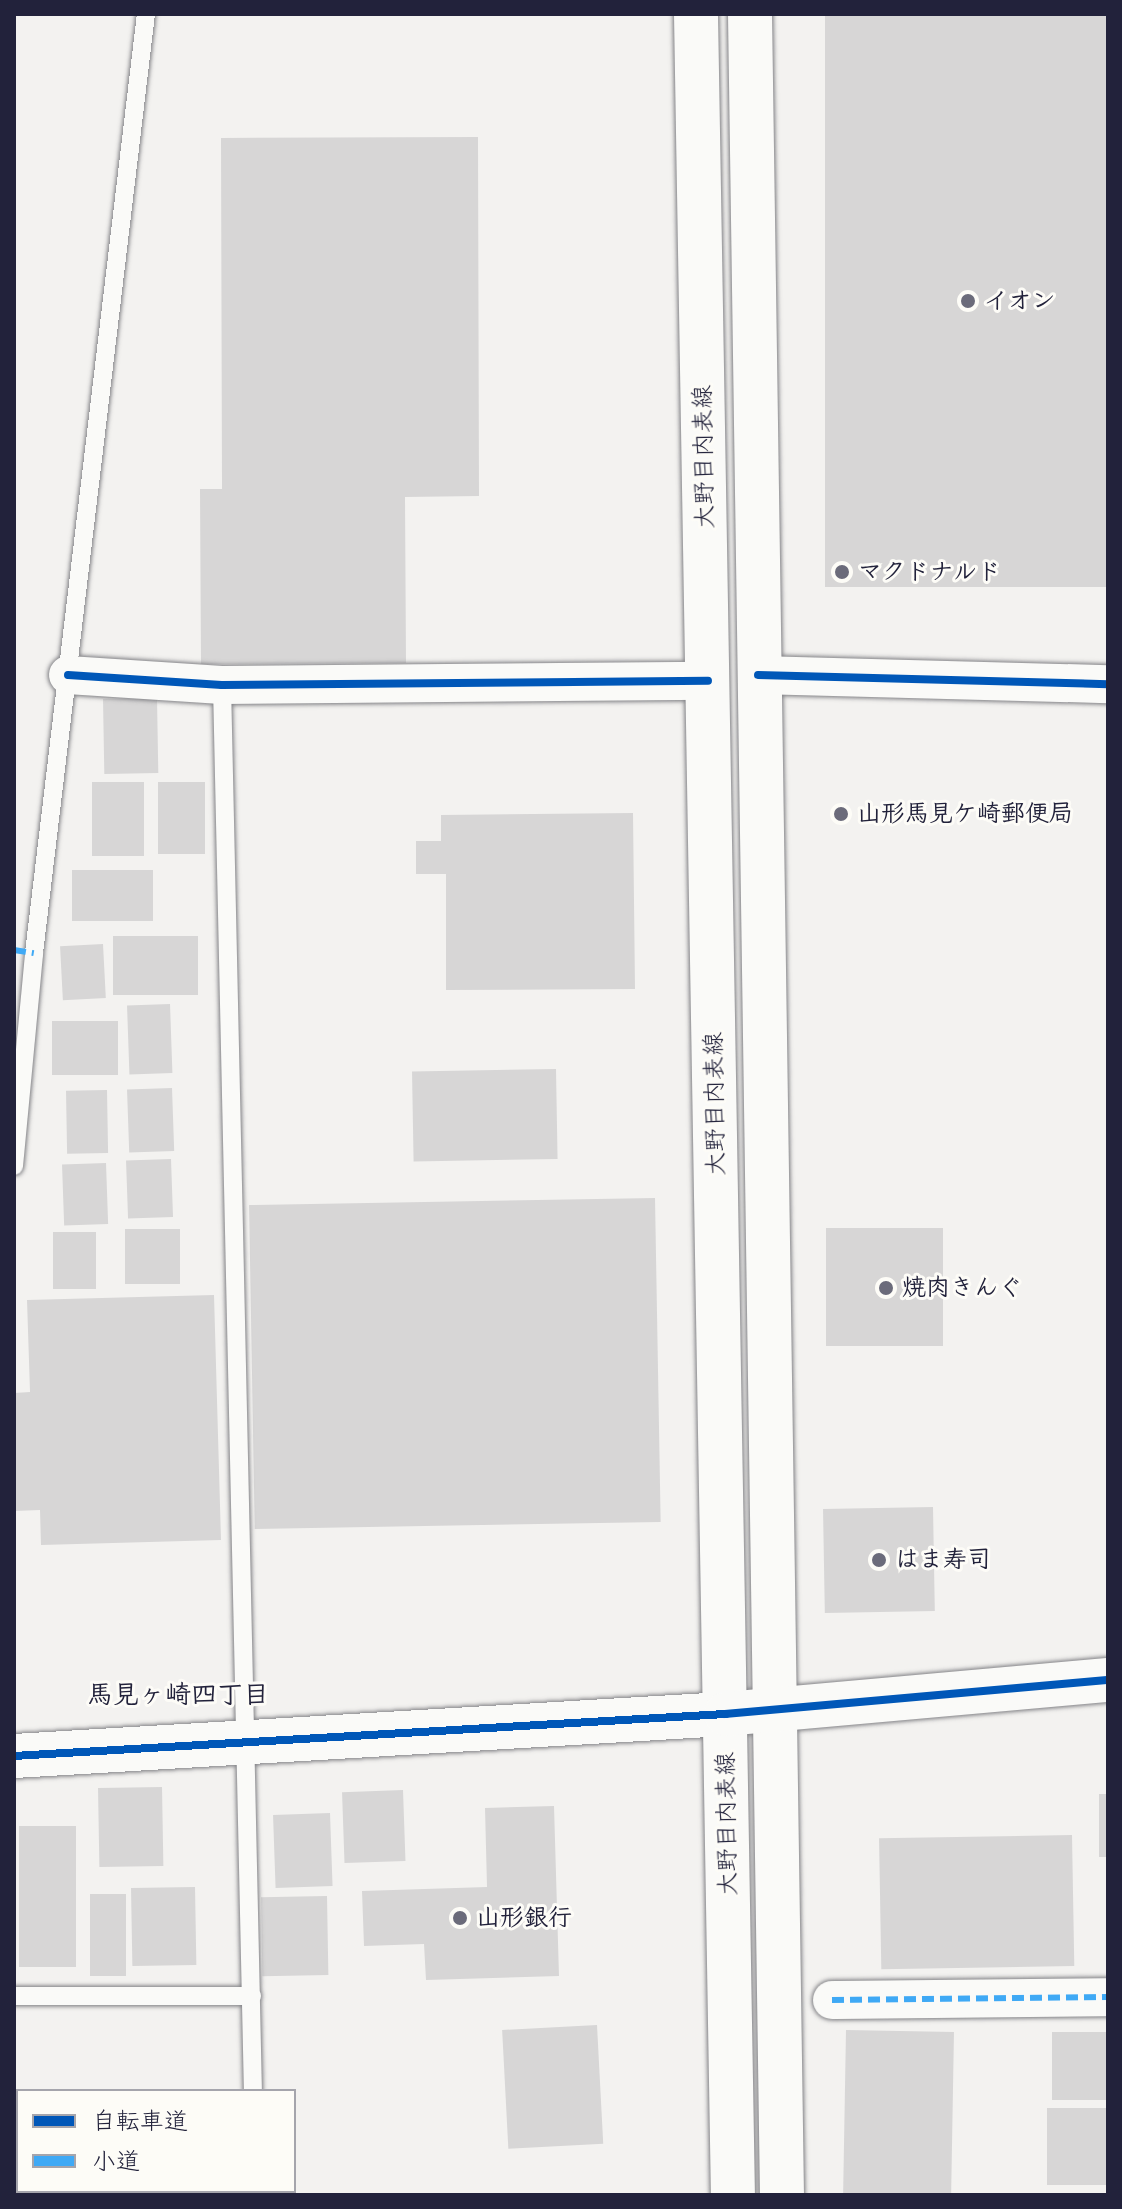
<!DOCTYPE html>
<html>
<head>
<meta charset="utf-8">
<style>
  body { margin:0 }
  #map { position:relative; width:1122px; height:2209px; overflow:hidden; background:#f3f2f0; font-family:Sriracha,"Klee One",sans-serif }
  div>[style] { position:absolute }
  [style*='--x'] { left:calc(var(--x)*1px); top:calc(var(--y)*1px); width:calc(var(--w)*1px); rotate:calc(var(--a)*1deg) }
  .green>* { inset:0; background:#e2e2e1 }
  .building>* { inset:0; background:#d7d6d6; transform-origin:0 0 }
  .roads { filter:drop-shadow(0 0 2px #848488) drop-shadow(0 0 2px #848488) }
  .lane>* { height:18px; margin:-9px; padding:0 9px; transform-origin:9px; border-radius:9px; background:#fafaf8 }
  .street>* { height:38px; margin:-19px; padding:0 19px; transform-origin:19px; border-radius:19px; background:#fafaf8 }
  .secondary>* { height:44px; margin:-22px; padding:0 22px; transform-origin:22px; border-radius:22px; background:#fafaf8 }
  .quiet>* { height:6px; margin-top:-3px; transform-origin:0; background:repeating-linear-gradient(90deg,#3fa9f5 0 12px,transparent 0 18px) }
  .cycleway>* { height:8px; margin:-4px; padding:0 4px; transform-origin:4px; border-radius:4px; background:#0057b8 }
  .dots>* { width:22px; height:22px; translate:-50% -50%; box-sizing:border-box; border:4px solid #fdfcf7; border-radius:50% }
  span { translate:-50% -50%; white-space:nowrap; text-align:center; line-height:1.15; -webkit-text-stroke:6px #fdfcf7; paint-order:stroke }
  .poi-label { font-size:24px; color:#22223b; font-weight:700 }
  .left { translate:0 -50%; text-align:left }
  .street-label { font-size:24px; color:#22223b }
  .neighbourhood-label { font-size:26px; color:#22223b; font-weight:700 }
  .frame { position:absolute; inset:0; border:16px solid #22223b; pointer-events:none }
  .legend { position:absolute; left:16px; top:2089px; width:280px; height:104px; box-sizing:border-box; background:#fdfcf7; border:2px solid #a5a5ac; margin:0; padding:10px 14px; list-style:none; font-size:24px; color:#22223b }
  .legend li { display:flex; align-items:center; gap:16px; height:40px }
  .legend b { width:40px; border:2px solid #a5a5ac }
</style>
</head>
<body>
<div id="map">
  <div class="green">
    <i style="clip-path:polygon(14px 2181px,18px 2191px,228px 2195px,14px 2195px)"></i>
  </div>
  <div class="building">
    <i style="left:825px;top:14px;width:283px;height:573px"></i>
    <i style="clip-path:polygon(478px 137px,479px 496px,405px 497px,406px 663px,201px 664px,200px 489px,222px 489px,221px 138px)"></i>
    <i style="left:157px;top:698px;width:75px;height:54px;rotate:89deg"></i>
    <i style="left:144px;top:782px;width:74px;height:52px;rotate:90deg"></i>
    <i style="left:158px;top:782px;width:47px;height:72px"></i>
    <i style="clip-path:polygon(633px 813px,635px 989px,446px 990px,446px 874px,416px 874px,416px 841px,441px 841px,441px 815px)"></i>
    <i style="left:153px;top:870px;width:51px;height:81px;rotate:90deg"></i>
    <i style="left:113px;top:936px;width:85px;height:59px"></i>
    <i style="left:103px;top:944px;width:54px;height:43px;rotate:87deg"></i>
    <i style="left:170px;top:1004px;width:69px;height:43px;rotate:88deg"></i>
    <i style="left:118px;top:1021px;width:54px;height:66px;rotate:90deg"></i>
    <i style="left:556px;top:1069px;width:90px;height:144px;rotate:89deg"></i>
    <i style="left:172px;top:1088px;width:63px;height:45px;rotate:88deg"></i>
    <i style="left:107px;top:1090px;width:63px;height:41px;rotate:89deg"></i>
    <i style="left:171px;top:1159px;width:58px;height:45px;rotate:88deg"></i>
    <i style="left:106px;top:1163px;width:61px;height:44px;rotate:88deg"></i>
    <i style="left:655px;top:1198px;width:324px;height:406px;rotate:89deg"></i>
    <i style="left:943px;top:1228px;width:118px;height:117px;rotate:90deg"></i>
    <i style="left:125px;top:1229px;width:55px;height:55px"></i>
    <i style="left:53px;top:1232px;width:43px;height:57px"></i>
    <i style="clip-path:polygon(214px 1295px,221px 1540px,41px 1545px,40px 1510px,14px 1511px,14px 1393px,30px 1392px,27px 1300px)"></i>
    <i style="left:933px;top:1507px;width:104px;height:110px;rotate:89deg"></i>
    <i style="left:162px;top:1787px;width:79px;height:64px;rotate:89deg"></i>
    <i style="left:403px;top:1790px;width:71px;height:61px;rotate:88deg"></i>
    <i style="left:1099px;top:1794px;width:9px;height:63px"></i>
    <i style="clip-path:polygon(554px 1806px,559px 1976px,426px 1980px,424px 1944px,364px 1946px,362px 1891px,487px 1887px,485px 1808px)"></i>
    <i style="left:330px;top:1813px;width:73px;height:57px;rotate:88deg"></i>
    <i style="left:19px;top:1826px;width:57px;height:141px"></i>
    <i style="left:1072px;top:1835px;width:131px;height:193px;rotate:89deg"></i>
    <i style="left:195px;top:1887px;width:78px;height:64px;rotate:89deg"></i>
    <i style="left:90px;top:1894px;width:36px;height:82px"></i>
    <i style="left:327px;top:1896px;width:79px;height:66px;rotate:89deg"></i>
    <i style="left:597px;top:2025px;width:119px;height:95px;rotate:87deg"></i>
    <i style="left:846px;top:2030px;width:108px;height:165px;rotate:1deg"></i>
    <i style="left:1108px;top:2032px;width:68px;height:56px;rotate:90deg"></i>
    <i style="left:1047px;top:2108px;width:61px;height:77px"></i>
  </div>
  <div class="roads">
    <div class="lane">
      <i style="--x:222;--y:685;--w:1406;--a:88.74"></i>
      <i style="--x:14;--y:1166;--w:214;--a:-84.6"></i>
      <i style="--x:34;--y:953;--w:946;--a:-83.2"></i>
      <i style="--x:14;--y:1996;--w:238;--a:0"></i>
      <i style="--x:254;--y:2191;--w:4;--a:90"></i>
    </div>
    <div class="street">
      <i style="--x:68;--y:675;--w:154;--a:3.7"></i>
      <i style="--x:222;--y:685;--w:486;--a:-0.5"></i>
      <i style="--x:758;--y:675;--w:350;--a:1.5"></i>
      <i style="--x:832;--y:2000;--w:276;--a:-0.6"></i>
    </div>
    <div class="secondary">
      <i style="--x:696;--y:14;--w:2181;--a:89.03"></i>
      <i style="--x:750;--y:14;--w:2181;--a:89.16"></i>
      <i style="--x:14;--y:1756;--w:713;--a:-3.38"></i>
      <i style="--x:726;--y:1714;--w:384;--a:-5.1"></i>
    </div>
  </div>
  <div class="quiet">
    <i style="--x:14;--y:950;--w:20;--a:9"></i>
    <i style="--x:832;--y:2000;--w:276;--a:-0.6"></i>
  </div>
  <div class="cycleway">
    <i style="--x:68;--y:675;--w:154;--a:3.7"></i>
    <i style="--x:222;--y:685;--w:486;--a:-0.5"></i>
    <i style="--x:758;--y:675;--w:350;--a:1.5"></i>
    <i style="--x:14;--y:1756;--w:713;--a:-3.38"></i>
    <i style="--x:726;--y:1714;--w:384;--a:-5.1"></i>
  </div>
  <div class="dots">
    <i style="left:968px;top:301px;background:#6b6b7a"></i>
    <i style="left:842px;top:572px;background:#6b6b7a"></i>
    <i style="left:841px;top:814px;background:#6b6b7a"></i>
    <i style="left:886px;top:1288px;background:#6b6b7a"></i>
    <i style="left:879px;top:1560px;background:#6b6b7a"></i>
    <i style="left:460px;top:1918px;background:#6b6b7a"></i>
  </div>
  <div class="poi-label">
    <span class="left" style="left:984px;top:301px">イオン</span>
    <span class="left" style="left:858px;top:572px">マクドナルド</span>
    <span class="left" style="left:857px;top:814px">山形馬見ケ崎郵便局</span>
    <span class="left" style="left:902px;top:1288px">焼肉きんぐ</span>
    <span class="left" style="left:895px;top:1560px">はま寿司</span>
    <span class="left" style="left:476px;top:1918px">山形銀行</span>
  </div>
  <div class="street-label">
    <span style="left:704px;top:457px;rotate:-91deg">大野目内表線</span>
    <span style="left:715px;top:1104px;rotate:-91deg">大野目内表線</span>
    <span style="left:727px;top:1824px;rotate:-91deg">大野目内表線</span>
  </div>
  <div class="neighbourhood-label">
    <span style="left:178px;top:1695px">馬見ヶ崎四丁目</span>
  </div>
  <div class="frame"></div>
  <ul class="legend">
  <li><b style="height:10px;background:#0057b8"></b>自転車道</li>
  <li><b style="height:10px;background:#3fa9f5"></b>小道</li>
  </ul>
</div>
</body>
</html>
